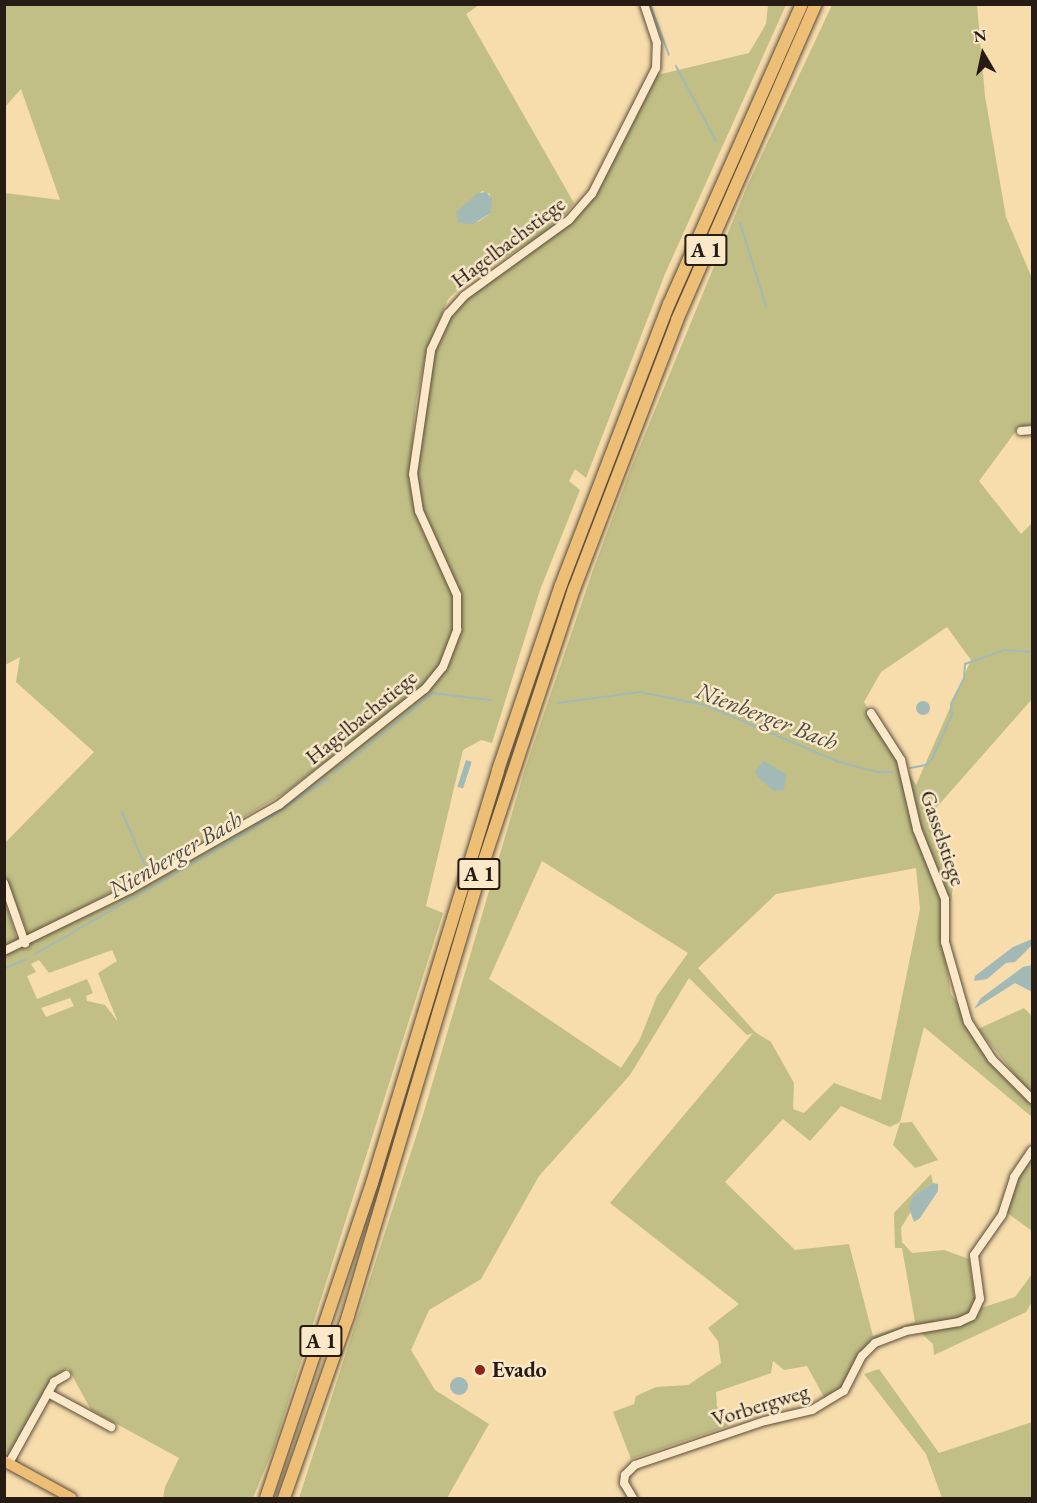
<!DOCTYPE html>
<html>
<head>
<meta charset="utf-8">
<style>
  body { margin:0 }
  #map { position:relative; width:1037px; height:1503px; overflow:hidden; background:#f7dcac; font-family:"EB Garamond",serif }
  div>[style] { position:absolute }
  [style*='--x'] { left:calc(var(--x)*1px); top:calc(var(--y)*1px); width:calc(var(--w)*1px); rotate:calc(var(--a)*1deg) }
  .green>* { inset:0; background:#c1bf86 }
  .water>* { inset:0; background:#a2b9b6; transform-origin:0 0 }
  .round { border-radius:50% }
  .stream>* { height:2px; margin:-1px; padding:0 1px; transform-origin:1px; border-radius:1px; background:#a2b9b6 }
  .roads { filter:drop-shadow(0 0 2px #5a4c39) drop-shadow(0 0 2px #5a4c39) }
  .minor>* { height:8px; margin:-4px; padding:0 4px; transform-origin:4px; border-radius:4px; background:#fae8c9 }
  .major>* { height:10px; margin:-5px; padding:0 5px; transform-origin:5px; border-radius:5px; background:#ecbe76 }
  .highway>* { height:12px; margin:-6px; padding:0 6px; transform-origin:6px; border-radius:6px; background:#ecbe76 }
  .dots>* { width:16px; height:16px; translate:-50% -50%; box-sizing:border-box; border:3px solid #fae8c9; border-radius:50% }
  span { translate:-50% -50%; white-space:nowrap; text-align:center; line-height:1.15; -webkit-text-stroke:5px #fae8c9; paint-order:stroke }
  .shield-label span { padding:2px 4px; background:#fae8c9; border:2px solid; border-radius:4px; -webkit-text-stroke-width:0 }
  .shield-label { font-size:21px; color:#261c13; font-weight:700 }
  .street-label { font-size:22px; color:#261c13 }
  .poi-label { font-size:22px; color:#261c13; font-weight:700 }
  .left { translate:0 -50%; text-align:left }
  .water-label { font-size:24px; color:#4b4b44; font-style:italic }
  .frame { position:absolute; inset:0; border:6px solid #261c13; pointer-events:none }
  .north { position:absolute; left:953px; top:24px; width:60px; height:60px; -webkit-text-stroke:4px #fae8c9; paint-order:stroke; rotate:351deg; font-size:16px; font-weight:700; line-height:24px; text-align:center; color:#261c13 }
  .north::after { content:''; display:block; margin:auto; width:21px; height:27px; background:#261c13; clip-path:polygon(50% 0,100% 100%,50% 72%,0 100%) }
</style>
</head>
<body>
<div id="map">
  <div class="green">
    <i style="clip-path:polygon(evenodd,4px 5px,479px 5px,466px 14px,574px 203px,556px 226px,466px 282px,448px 299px,426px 353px,416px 402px,409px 481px,416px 516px,453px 596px,455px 621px,450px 648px,431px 681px,283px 794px,142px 877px,28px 935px,5px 874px,5px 843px,94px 752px,16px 682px,20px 657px,5px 665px,5px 193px,60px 200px,21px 89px,5px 107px,4px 5px,482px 191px,490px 194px,491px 213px,478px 222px,457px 212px,482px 191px)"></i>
    <i style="clip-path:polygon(evenodd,768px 5px,786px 5px,665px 274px,586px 478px,575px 469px,569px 481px,580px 490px,540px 590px,492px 743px,481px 740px,463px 750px,426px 906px,443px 913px,274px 1447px,253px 1498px,163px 1498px,165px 1487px,179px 1458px,91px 1410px,68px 1368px,55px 1377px,10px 1455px,5px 1451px,5px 955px,115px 902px,298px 794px,392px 717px,443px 667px,459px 607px,414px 486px,428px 365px,451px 310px,578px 213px,653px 76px,749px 53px,766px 24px,768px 5px,112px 950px,117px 961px,98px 973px,118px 1022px,105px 1005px,87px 1001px,86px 996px,93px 993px,87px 979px,37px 999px,27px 976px,36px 972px,31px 964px,39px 960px,49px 973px,112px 950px,768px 5px,70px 998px,74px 1006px,46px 1017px,41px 1008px,70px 998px)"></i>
    <i style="clip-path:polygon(evenodd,832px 5px,977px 5px,985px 96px,1006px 217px,1032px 278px,1032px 425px,1019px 427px,979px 481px,1021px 534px,1032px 523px,1032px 699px,929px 816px,952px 864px,954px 879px,951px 901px,945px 900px,942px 937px,951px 994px,998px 1060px,1016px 1076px,978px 1029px,1024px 1008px,1032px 1016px,1032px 1117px,924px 1027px,900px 1122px,890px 1127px,841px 1106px,810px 1141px,783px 1119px,725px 1182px,795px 1250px,849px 1244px,873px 1336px,915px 1322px,902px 1248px,895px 1248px,894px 1213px,931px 1174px,933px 1183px,913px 1196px,910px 1213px,901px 1228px,902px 1242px,912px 1253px,944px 1250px,969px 1259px,976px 1305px,967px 1316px,875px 1340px,842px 1388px,825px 1399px,807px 1366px,784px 1370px,773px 1361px,771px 1373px,716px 1392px,717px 1406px,728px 1426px,631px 1459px,613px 1412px,634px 1404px,636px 1396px,656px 1387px,688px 1385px,721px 1363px,718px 1341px,708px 1328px,739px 1304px,610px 1203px,753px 1033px,747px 1035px,689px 978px,630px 1075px,539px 1176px,481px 1279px,429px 1310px,411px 1350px,435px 1390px,489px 1424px,447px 1498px,299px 1498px,423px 1115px,525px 769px,593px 570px,631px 468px,748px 184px,832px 5px,947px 627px,971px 660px,916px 785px,864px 702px,881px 672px,947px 627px,832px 5px,542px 861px,688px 953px,657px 996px,640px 1039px,621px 1068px,489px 979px,542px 861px,832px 5px,916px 868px,920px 909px,881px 1100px,834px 1083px,804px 1113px,793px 1109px,794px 1083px,771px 1042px,755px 1032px,698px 968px,776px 894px,916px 868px)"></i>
    <i style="clip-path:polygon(4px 898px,17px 940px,5px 945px,4px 945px)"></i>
    <i style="clip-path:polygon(912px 1122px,938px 1160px,915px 1168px,893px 1145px,900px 1123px)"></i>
    <i style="clip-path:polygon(1032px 1157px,1032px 1231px,1006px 1212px,1013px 1187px)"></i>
    <i style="clip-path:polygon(1032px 1274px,1032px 1302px,1026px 1312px,934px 1355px,933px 1344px,920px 1332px,977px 1316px,981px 1308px,1015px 1297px)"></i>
    <i style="clip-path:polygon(879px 1369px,939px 1453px,1032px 1422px,1032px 1498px,942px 1498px,926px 1454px,864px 1374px)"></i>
  </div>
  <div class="water">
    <i style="clip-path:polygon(486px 192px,492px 198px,491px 213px,473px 224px,459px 223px,456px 212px,478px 193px)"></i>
    <i class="round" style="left:916px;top:701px;width:14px;height:14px"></i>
    <i style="left:466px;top:760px;width:6px;height:28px;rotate:18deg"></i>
    <i style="clip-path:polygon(764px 761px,786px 774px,784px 790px,774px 791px,758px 777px,755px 771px)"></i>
    <i style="clip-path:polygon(1032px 939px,1032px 945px,1015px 962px,1006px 963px,987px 979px,974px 981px,975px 976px,1013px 947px)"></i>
    <i style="clip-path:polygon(1032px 965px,1032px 992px,1015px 983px,974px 1009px,981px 998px,1023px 967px)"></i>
    <i style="clip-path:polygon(933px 1183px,938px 1184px,938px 1191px,920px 1218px,914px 1222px,909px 1208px,913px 1196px)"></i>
    <i class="round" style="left:450px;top:1377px;width:18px;height:18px"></i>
  </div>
  <div class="stream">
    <i style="--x:650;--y:4;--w:54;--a:69.6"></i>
    <i style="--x:676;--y:66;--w:85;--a:61.9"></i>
    <i style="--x:740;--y:223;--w:87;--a:72.6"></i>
    <i style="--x:558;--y:703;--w:83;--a:-7.6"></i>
    <i style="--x:640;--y:692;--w:66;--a:11.3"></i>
    <i style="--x:705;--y:705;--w:142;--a:23.1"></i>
    <i style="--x:836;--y:761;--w:42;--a:15"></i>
    <i style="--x:877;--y:772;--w:15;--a:0"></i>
    <i style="--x:910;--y:768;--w:16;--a:-11"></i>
    <i style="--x:926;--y:765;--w:8;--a:-45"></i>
    <i style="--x:932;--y:759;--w:48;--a:-65.6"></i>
    <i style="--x:952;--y:715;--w:11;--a:-95"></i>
    <i style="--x:951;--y:704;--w:28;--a:-63"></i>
    <i style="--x:964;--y:679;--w:15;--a:-86"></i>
    <i style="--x:965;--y:664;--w:41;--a:-19.7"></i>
    <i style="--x:1004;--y:650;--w:28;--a:4"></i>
    <i style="--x:334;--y:773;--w:127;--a:-38.9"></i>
    <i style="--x:433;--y:693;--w:58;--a:6.9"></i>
    <i style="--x:122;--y:812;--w:63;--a:66.7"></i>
    <i style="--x:35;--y:954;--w:245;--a:-29.8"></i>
    <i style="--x:248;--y:832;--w:97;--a:-33.7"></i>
    <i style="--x:4;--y:969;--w:24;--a:-24"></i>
  </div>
  <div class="roads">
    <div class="minor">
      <i style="--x:1021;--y:431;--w:11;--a:-5"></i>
      <i style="--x:871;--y:713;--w:56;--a:57.4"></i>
      <i style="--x:901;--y:760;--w:71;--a:76.9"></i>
      <i style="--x:917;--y:829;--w:75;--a:68.2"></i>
      <i style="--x:945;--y:899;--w:43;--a:90"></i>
      <i style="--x:945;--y:942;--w:83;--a:74"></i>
      <i style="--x:968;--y:1022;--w:44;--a:57"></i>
      <i style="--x:992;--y:1059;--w:57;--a:45"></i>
      <i style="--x:4;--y:883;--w:64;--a:70.7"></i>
      <i style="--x:4;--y:951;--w:141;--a:-26"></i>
      <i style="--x:131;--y:889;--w:170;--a:-29.6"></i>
      <i style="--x:279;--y:805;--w:186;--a:-38.5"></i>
      <i style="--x:425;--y:689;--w:28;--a:-51"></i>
      <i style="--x:443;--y:667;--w:40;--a:-69"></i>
      <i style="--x:457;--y:630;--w:35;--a:-90"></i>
      <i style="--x:457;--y:595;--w:92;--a:-114.3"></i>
      <i style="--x:419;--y:511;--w:37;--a:-99"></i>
      <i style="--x:413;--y:474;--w:125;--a:-81.7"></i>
      <i style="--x:431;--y:350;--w:40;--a:-65"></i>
      <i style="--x:448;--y:314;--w:24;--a:-48"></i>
      <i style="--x:464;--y:296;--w:130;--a:-35.9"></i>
      <i style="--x:569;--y:220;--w:35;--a:-49"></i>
      <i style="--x:592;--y:194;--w:141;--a:-63.1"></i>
      <i style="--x:656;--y:68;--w:25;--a:-88"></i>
      <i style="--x:657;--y:43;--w:41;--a:-108.4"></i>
      <i style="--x:48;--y:1393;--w:13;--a:-61"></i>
      <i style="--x:54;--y:1382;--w:14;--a:-30"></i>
      <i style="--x:9;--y:1463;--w:80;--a:-60.9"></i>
      <i style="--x:48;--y:1393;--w:72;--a:28.4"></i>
      <i style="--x:633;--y:1498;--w:17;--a:-121"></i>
      <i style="--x:624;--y:1483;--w:8;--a:-83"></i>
      <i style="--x:625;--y:1475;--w:14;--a:-45"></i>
      <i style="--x:635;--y:1465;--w:137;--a:-18.7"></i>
      <i style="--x:765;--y:1421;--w:48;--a:-13.2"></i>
      <i style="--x:812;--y:1410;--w:37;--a:-31"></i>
      <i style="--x:844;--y:1391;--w:39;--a:-63"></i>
      <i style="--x:862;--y:1356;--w:18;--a:-45"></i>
      <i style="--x:875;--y:1343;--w:33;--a:-21"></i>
      <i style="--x:906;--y:1331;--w:54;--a:-9.6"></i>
      <i style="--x:959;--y:1322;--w:14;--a:-25"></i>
      <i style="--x:972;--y:1316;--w:19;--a:-65"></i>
      <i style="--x:980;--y:1299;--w:44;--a:-97.8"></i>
      <i style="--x:974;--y:1255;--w:49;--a:-55"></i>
      <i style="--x:1002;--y:1215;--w:40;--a:-72"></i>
      <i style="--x:1014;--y:1177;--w:32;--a:-56"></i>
    </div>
    <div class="major">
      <i style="--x:4;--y:1461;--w:77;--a:28.6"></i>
    </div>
    <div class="highway">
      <i style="--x:266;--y:1498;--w:332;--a:-71.4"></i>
      <i style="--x:372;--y:1183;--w:432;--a:-73"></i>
      <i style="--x:498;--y:770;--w:195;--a:-71.2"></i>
      <i style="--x:561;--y:585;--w:301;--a:-69"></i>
      <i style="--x:669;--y:304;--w:328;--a:-66.1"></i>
      <i style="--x:284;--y:1498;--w:193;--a:-70.6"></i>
      <i style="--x:348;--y:1316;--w:462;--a:-73.4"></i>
      <i style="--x:480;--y:873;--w:299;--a:-71.7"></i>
      <i style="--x:574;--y:589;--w:288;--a:-69"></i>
      <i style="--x:677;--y:320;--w:345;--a:-66.3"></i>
    </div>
  </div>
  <div class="dots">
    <i style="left:480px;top:1370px;background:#8f2418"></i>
  </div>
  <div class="shield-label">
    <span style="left:706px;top:250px">A 1</span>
    <span style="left:479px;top:874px">A 1</span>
    <span style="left:321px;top:1341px">A 1</span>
  </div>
  <div class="street-label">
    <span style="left:508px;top:242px;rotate:-37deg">Hagelbachstiege</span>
    <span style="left:361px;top:717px;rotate:-39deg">Hagelbachstiege</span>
    <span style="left:943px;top:838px;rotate:71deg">Gasselstiege</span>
    <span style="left:760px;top:1405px;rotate:-17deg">Vorbergweg</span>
  </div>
  <div class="poi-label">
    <span class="left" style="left:492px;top:1370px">Evado</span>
  </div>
  <div class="water-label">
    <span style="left:767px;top:716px;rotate:21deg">Nienberger Bach</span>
    <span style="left:175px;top:854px;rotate:-30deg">Nienberger Bach</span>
  </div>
  <div class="frame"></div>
  <div class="north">N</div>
</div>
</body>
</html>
